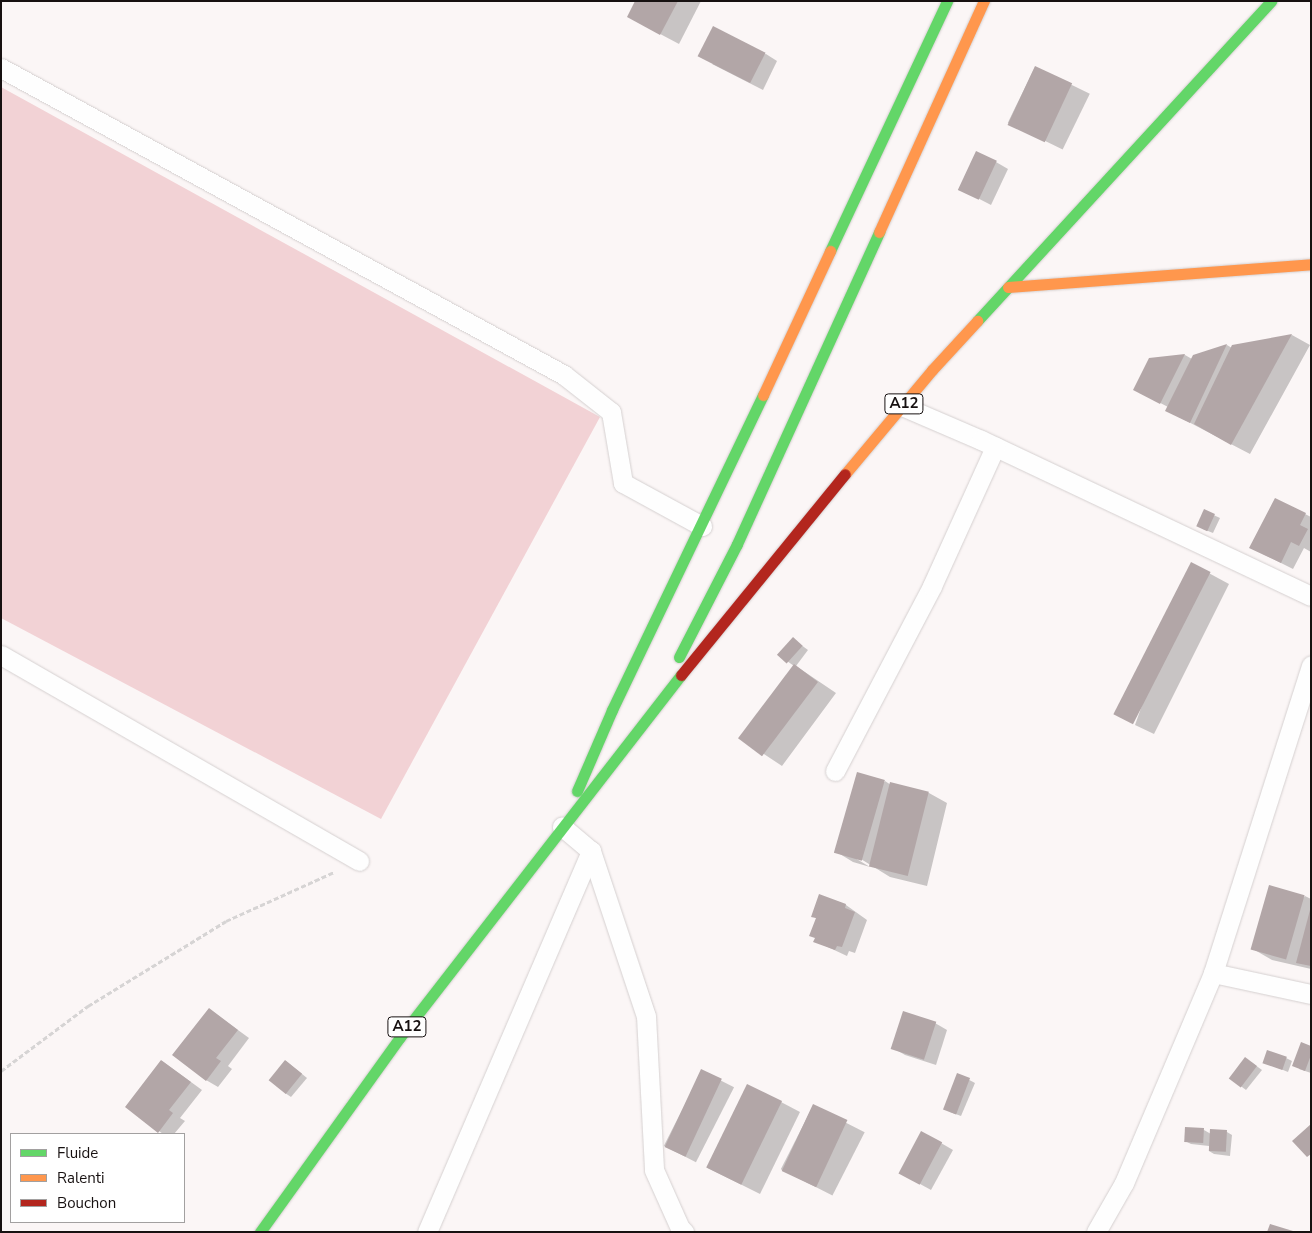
<!DOCTYPE html>
<html>
<head>
<meta charset="utf-8">
<style>
  body { margin:0 }
  #map { position:relative; width:1312px; height:1233px; overflow:hidden; background:#fbf6f6; font-family:"Nunito Sans",sans-serif }
  div>[style] { position:absolute }
  [style*='--x'] { left:calc(var(--x)*1px); top:calc(var(--y)*1px); width:calc(var(--w)*1px); rotate:calc(var(--a)*1deg) }
  .green>* { inset:0; background:#f2d2d5 }
  .shadow>* { inset:0; background:#0003; transform-origin:0 0 }
  .building>* { inset:0; background:#b2a6a7; transform-origin:0 0 }
  .path>* { height:3px; margin-top:-1.5px; transform-origin:0; background:repeating-linear-gradient(90deg,#d6d4d4 0 5px,transparent 0 7.5px) }
  .roads { filter:drop-shadow(0 0 1px #d5d0d0) drop-shadow(0 0 1px #d5d0d0) }
  .street>* { height:19px; margin:-9.5px; padding:0 9.5px; transform-origin:9.5px; border-radius:9.5px; background:#fefefe }
  .fast>* { height:11px; margin:-5.5px; padding:0 5.5px; transform-origin:5.5px; border-radius:5.5px; background:#63d668 }
  .slow>* { height:11px; margin:-5.5px; padding:0 5.5px; transform-origin:5.5px; border-radius:5.5px; background:#ff974d }
  .jam>* { height:11px; margin:-5.5px; padding:0 5.5px; transform-origin:5.5px; border-radius:5.5px; background:#b3261e }
  span { translate:-50% -50%; white-space:nowrap; text-align:center; line-height:1.15; -webkit-text-stroke:5px #fff; paint-order:stroke }
  .shield-label span { padding:1px 4px; background:#fff; border:1px solid; border-radius:4px; -webkit-text-stroke-width:0 }
  .shield-label { font-size:15px; color:#171111; font-weight:700 }
  .frame { position:absolute; inset:0; border:2px solid #171111; pointer-events:none }
  .legend { position:absolute; left:10px; top:1133px; width:175px; height:90px; box-sizing:border-box; background:#fff; border:1px solid #a2a0a0; margin:0; padding:6px 9px; list-style:none; font-size:15px; color:#171111 }
  .legend li { display:flex; align-items:center; gap:10px; height:25px }
  .legend b { width:25px; border:1px solid #a2a0a0 }
</style>
</head>
<body>
<div id="map">
  <div class="green">
    <i style="clip-path:polygon(1px 87px,600px 417px,381px 819px,1px 618px)"></i>
  </div>
  <div class="shadow">
    <i style="clip-path:polygon(637px 1px,701px 1px,679px 44px,647px 27px)"></i>
    <i style="clip-path:polygon(766px 54px,777px 61px,763px 90px,712px 64px)"></i>
    <i style="left:1035px;top:67px;width:61px;height:62px;rotate:26deg"></i>
    <i style="clip-path:polygon(996px 162px,1008px 169px,991px 205px,960px 189px)"></i>
    <i style="clip-path:polygon(1292px 335px,1310px 345px,1250px 454px,1179px 417px,1168px 407px,1147px 396px,1150px 359px,1185px 355px,1192px 359px,1194px 356px,1227px 345px,1232px 348px)"></i>
    <i style="clip-path:polygon(1275px 499px,1311px 517px,1311px 552px,1304px 548px,1293px 569px,1263px 554px)"></i>
    <i style="clip-path:polygon(1205px 511px,1220px 518px,1213px 533px,1203px 529px)"></i>
    <i style="clip-path:polygon(1192px 564px,1229px 584px,1154px 734px,1135px 725px)"></i>
    <i style="clip-path:polygon(793px 639px,808px 650px,796px 666px,836px 693px,782px 766px,740px 738px,794px 666px,780px 656px)"></i>
    <i style="clip-path:polygon(885px 781px,891px 785px,929px 793px,947px 803px,927px 886px,890px 877px,856px 856px,855px 858px,870px 867px,853px 862px,835px 851px)"></i>
    <i style="clip-path:polygon(820px 896px,846px 905px,867px 920px,855px 953px,849px 951px,847px 956px,815px 941px,817px 919px,813px 916px)"></i>
    <i style="clip-path:polygon(1305px 896px,1311px 899px,1311px 969px,1272px 960px,1253px 949px)"></i>
    <i style="clip-path:polygon(209px 1009px,249px 1038px,228px 1066px,232px 1069px,218px 1087px,206px 1080px)"></i>
    <i style="clip-path:polygon(935px 1023px,947px 1030px,936px 1065px,905px 1055px,893px 1048px)"></i>
    <i style="clip-path:polygon(1311px 1047px,1311px 1073px,1299px 1069px)"></i>
    <i style="clip-path:polygon(1286px 1058px,1292px 1061px,1288px 1072px,1263px 1062px)"></i>
    <i style="clip-path:polygon(162px 1061px,202px 1090px,180px 1118px,185px 1121px,174px 1134px,163px 1134px,127px 1107px)"></i>
    <i style="clip-path:polygon(286px 1061px,307px 1078px,291px 1097px,285px 1093px)"></i>
    <i style="clip-path:polygon(1251px 1062px,1262px 1070px,1246px 1090px,1230px 1078px)"></i>
    <i style="left:702px;top:1071px;width:36px;height:84px;rotate:27deg"></i>
    <i style="clip-path:polygon(958px 1074px,975px 1083px,961px 1116px,950px 1112px)"></i>
    <i style="clip-path:polygon(781px 1102px,800px 1112px,760px 1194px,708px 1168px)"></i>
    <i style="left:813px;top:1106px;width:58px;height:71px;rotate:27deg"></i>
    <i style="clip-path:polygon(1204px 1130px,1211px 1134px,1211px 1130px,1227px 1132px,1232px 1135px,1230px 1156px,1214px 1154px,1209px 1151px,1209px 1146px,1191px 1144px,1185px 1141px)"></i>
    <i style="clip-path:polygon(941px 1143px,953px 1150px,931px 1190px,900px 1173px)"></i>
  </div>
  <div class="building">
    <i style="clip-path:polygon(635px 1px,678px 1px,660px 35px,627px 17px)"></i>
    <i style="left:713px;top:26px;width:59px;height:34px;rotate:27deg"></i>
    <i style="left:1035px;top:66px;width:41px;height:65px;rotate:25deg"></i>
    <i style="left:976px;top:151px;width:23px;height:43px;rotate:25deg"></i>
    <i style="clip-path:polygon(1292px 334px,1231px 445px,1194px 424px,1232px 345px)"></i>
    <i style="clip-path:polygon(1227px 344px,1190px 423px,1165px 411px,1193px 355px)"></i>
    <i style="clip-path:polygon(1185px 354px,1160px 404px,1133px 390px,1149px 358px)"></i>
    <i style="clip-path:polygon(1275px 498px,1306px 513px,1300px 525px,1308px 529px,1299px 546px,1291px 542px,1281px 563px,1249px 548px)"></i>
    <i style="left:1204px;top:509px;width:12px;height:19px;rotate:24deg"></i>
    <i style="left:1191px;top:562px;width:22px;height:171px;rotate:27deg"></i>
    <i style="left:793px;top:637px;width:13px;height:24px;rotate:42deg"></i>
    <i style="left:794px;top:664px;width:30px;height:93px;rotate:37deg"></i>
    <i style="left:857px;top:772px;width:29px;height:84px;rotate:16deg"></i>
    <i style="left:890px;top:782px;width:40px;height:87px;rotate:14deg"></i>
    <i style="left:1269px;top:885px;width:37px;height:67px;rotate:16deg"></i>
    <i style="clip-path:polygon(819px 894px,846px 904px,845px 908px,855px 912px,842px 947px,837px 946px,835px 950px,813px 942px,815px 938px,809px 936px,816px 918px,811px 917px)"></i>
    <i style="clip-path:polygon(1310px 910px,1311px 910px,1311px 966px,1296px 963px)"></i>
    <i style="clip-path:polygon(209px 1008px,238px 1030px,216px 1058px,221px 1061px,206px 1081px,172px 1055px)"></i>
    <i style="left:903px;top:1011px;width:35px;height:40px;rotate:18deg"></i>
    <i style="clip-path:polygon(1301px 1042px,1311px 1046px,1311px 1055px,1305px 1071px,1292px 1066px)"></i>
    <i style="left:1267px;top:1050px;width:21px;height:14px;rotate:19deg"></i>
    <i style="left:1245px;top:1057px;width:15px;height:27px;rotate:37deg"></i>
    <i style="clip-path:polygon(161px 1060px,191px 1082px,169px 1110px,173px 1113px,158px 1133px,125px 1107px)"></i>
    <i style="left:285px;top:1060px;width:22px;height:26px;rotate:39deg"></i>
    <i style="left:701px;top:1069px;width:23px;height:86px;rotate:25deg"></i>
    <i style="left:957px;top:1073px;width:14px;height:39px;rotate:21deg"></i>
    <i style="left:747px;top:1084px;width:39px;height:93px;rotate:26deg"></i>
    <i style="left:813px;top:1104px;width:38px;height:74px;rotate:25deg"></i>
    <i style="clip-path:polygon(1311px 1124px,1311px 1154px,1307px 1157px,1292px 1141px)"></i>
    <i style="left:1185px;top:1127px;width:19px;height:15px;rotate:3deg"></i>
    <i style="left:1210px;top:1129px;width:17px;height:22px;rotate:3deg"></i>
    <i style="left:921px;top:1131px;width:24px;height:48px;rotate:28deg"></i>
    <i style="clip-path:polygon(1270px 1224px,1293px 1231px,1292px 1232px,1267px 1232px)"></i>
  </div>
  <div class="path">
    <i style="--x:1;--y:1071;--w:109;--a:-36.8"></i>
    <i style="--x:88;--y:1006;--w:162;--a:-31.6"></i>
    <i style="--x:226;--y:921;--w:119;--a:-24.4"></i>
  </div>
  <div class="roads">
    <div class="street">
      <i style="--x:1;--y:68;--w:641;--a:28.6"></i>
      <i style="--x:564;--y:375;--w:60;--a:38.2"></i>
      <i style="--x:611;--y:412;--w:72;--a:80.4"></i>
      <i style="--x:623;--y:483;--w:90;--a:28.6"></i>
      <i style="--x:902;--y:406;--w:86;--a:23.3"></i>
      <i style="--x:981;--y:440;--w:365;--a:25.3"></i>
      <i style="--x:1;--y:655;--w:413;--a:29.9"></i>
      <i style="--x:835;--y:771;--w:209;--a:-62.3"></i>
      <i style="--x:932;--y:586;--w:153;--a:-65.6"></i>
      <i style="--x:591;--y:851;--w:174;--a:71.6"></i>
      <i style="--x:646;--y:1016;--w:154;--a:87"></i>
      <i style="--x:654;--y:1170;--w:64;--a:65.9"></i>
      <i style="--x:680;--y:1228;--w:6;--a:45"></i>
      <i style="--x:1213;--y:973;--w:100;--a:12.1"></i>
      <i style="--x:427;--y:1232;--w:415;--a:-66.7"></i>
      <i style="--x:591;--y:851;--w:38;--a:-140"></i>
      <i style="--x:1096;--y:1232;--w:56;--a:-60.3"></i>
      <i style="--x:1124;--y:1183;--w:228;--a:-67"></i>
      <i style="--x:1213;--y:973;--w:323;--a:-72.3"></i>
    </div>
    <div class="fast">
      <i style="--x:830;--y:251;--w:276;--a:-64.9"></i>
      <i style="--x:977;--y:321;--w:435;--a:-47.4"></i>
      <i style="--x:679;--y:657;--w:127;--a:-62.8"></i>
      <i style="--x:737;--y:544;--w:343;--a:-65.5"></i>
      <i style="--x:577;--y:791;--w:88;--a:-66.6"></i>
      <i style="--x:612;--y:710;--w:349;--a:-64.4"></i>
      <i style="--x:260;--y:1232;--w:240;--a:-54.3"></i>
      <i style="--x:400;--y:1037;--w:458;--a:-52.2"></i>
    </div>
    <div class="slow">
      <i style="--x:879;--y:232;--w:254;--a:-65.6"></i>
      <i style="--x:1008;--y:287;--w:304;--a:-4.3"></i>
      <i style="--x:763;--y:395;--w:159;--a:-65"></i>
      <i style="--x:845;--y:474;--w:136;--a:-50.1"></i>
      <i style="--x:932;--y:370;--w:67;--a:-47.4"></i>
    </div>
    <div class="jam">
      <i style="--x:681;--y:675;--w:259;--a:-50.8"></i>
    </div>
  </div>
  <div class="shield-label">
    <span style="left:904px;top:404px">A12</span>
    <span style="left:407px;top:1027px">A12</span>
  </div>
  <div class="frame"></div>
  <ul class="legend">
  <li><b style="height:6px;background:#63d668"></b>Fluide</li>
  <li><b style="height:6px;background:#ff974d"></b>Ralenti</li>
  <li><b style="height:6px;background:#b3261e"></b>Bouchon</li>
  </ul>
</div>
</body>
</html>
